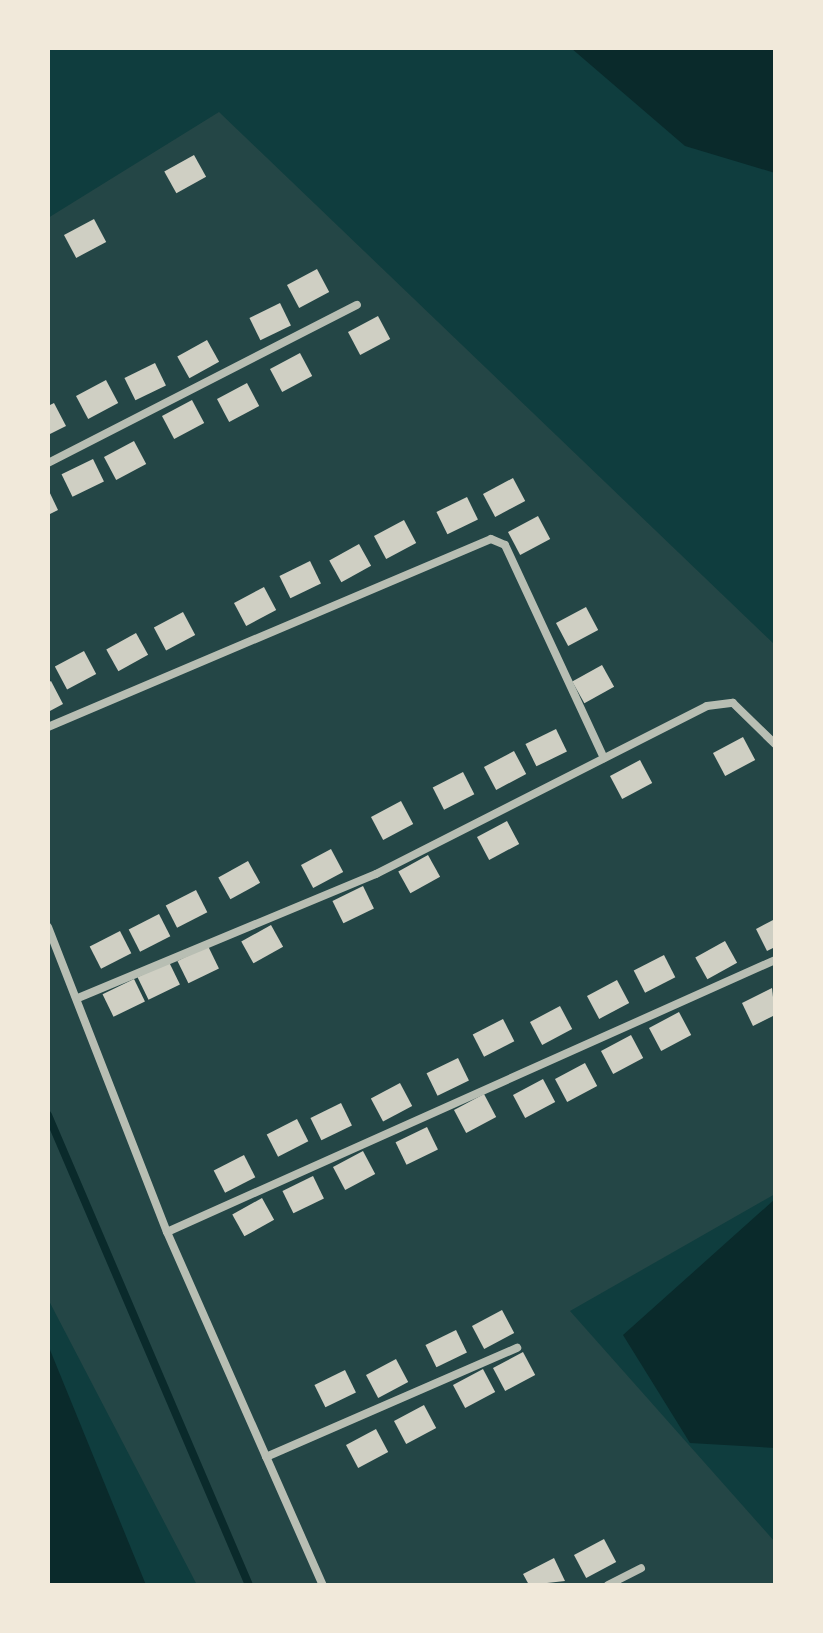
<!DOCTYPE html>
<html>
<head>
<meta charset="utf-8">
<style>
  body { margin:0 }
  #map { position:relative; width:823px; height:1633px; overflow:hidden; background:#0f3d3e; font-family:"Fira Sans",sans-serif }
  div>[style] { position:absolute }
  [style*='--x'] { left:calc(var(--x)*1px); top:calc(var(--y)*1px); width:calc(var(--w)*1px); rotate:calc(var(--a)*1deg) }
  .green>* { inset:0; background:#244646 }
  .water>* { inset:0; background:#0a2a2b }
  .stream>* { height:8px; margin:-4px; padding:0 4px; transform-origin:4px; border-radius:4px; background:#0a2a2b }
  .building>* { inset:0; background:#cfcfc3; transform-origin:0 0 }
  .minor>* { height:8px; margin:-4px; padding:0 4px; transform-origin:4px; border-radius:4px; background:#b8beb3 }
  span { translate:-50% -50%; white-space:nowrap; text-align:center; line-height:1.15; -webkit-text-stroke:6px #f1e9da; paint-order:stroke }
  .frame { position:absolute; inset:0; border:50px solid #f1e9da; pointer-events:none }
</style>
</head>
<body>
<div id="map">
  <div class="green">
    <i style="clip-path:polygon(219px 112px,775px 645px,775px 1194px,570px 1311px,775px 1542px,775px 1585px,197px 1585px,48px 1299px,48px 218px)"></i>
  </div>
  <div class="water">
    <i style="clip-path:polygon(571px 48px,775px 48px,775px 173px,685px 146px)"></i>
    <i style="clip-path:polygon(775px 1199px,775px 1448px,690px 1443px,623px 1335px)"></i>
    <i style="clip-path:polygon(48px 1345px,146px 1585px,48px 1585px)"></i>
  </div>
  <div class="stream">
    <i style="--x:48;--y:1115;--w:511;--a:66.85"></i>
  </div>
  <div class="building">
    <i style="left:194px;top:155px;width:25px;height:34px;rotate:61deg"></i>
    <i style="left:94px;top:219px;width:26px;height:34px;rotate:62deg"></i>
    <i style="left:317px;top:269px;width:26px;height:34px;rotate:62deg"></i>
    <i style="left:280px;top:303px;width:25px;height:34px;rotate:64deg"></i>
    <i style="left:378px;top:316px;width:26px;height:34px;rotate:62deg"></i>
    <i style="left:207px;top:340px;width:25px;height:34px;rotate:61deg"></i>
    <i style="left:300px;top:353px;width:26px;height:34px;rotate:62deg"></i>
    <i style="left:155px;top:363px;width:25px;height:34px;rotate:64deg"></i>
    <i style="left:106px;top:380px;width:26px;height:34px;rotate:62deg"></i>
    <i style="left:247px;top:383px;width:26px;height:34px;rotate:62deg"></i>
    <i style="left:192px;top:400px;width:26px;height:34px;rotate:62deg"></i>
    <i style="clip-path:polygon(54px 403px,66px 426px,48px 435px,48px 406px)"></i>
    <i style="left:134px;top:441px;width:26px;height:34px;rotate:62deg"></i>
    <i style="left:93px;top:459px;width:25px;height:35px;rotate:64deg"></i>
    <i style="left:513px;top:478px;width:26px;height:34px;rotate:62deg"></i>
    <i style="clip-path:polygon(48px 489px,58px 510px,48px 515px)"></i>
    <i style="left:467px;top:497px;width:25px;height:34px;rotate:64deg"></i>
    <i style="left:538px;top:516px;width:26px;height:34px;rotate:62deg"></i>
    <i style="left:404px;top:520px;width:26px;height:34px;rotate:62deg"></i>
    <i style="left:359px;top:544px;width:25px;height:34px;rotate:61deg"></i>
    <i style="left:310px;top:561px;width:25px;height:34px;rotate:64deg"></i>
    <i style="left:264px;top:587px;width:26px;height:34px;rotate:62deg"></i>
    <i style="left:586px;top:607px;width:26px;height:34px;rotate:62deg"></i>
    <i style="left:183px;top:612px;width:26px;height:33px;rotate:62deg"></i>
    <i style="left:136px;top:633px;width:25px;height:34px;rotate:61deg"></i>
    <i style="left:84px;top:651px;width:26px;height:33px;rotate:62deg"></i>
    <i style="left:602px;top:665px;width:25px;height:34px;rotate:61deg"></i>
    <i style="clip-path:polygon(51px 681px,63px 704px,48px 712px,48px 683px)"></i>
    <i style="left:556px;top:729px;width:25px;height:34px;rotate:64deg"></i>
    <i style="left:743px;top:737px;width:26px;height:34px;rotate:62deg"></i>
    <i style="left:514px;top:751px;width:26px;height:34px;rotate:62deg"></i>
    <i style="left:640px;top:760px;width:26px;height:34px;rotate:62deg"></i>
    <i style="left:463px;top:772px;width:25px;height:34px;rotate:63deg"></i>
    <i style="left:401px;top:801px;width:26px;height:34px;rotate:62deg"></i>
    <i style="left:507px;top:821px;width:26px;height:34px;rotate:62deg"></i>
    <i style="left:331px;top:849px;width:26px;height:34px;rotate:62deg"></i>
    <i style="left:428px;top:855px;width:25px;height:34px;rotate:61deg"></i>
    <i style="left:248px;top:861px;width:25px;height:34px;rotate:61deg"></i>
    <i style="left:363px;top:886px;width:25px;height:34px;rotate:64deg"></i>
    <i style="left:196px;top:890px;width:25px;height:34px;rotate:63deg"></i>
    <i style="left:159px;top:914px;width:25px;height:34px;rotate:63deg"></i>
    <i style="clip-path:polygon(775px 919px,775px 947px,767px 951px,756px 929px)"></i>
    <i style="left:271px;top:925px;width:25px;height:34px;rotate:61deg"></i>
    <i style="left:120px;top:931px;width:25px;height:34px;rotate:63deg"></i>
    <i style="left:725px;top:941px;width:25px;height:34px;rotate:61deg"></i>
    <i style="left:208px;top:946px;width:25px;height:34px;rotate:64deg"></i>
    <i style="left:664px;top:955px;width:25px;height:34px;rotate:63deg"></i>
    <i style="left:169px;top:962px;width:25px;height:35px;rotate:64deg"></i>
    <i style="left:134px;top:979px;width:25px;height:35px;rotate:64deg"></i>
    <i style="left:617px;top:980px;width:26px;height:34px;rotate:62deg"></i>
    <i style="clip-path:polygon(772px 988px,775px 1015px,753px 1026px,742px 1003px)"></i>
    <i style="left:560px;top:1006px;width:26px;height:34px;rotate:62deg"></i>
    <i style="left:679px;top:1012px;width:26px;height:34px;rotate:62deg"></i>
    <i style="left:503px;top:1019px;width:25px;height:34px;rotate:63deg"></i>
    <i style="left:631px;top:1035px;width:26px;height:34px;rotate:62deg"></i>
    <i style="left:458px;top:1058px;width:25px;height:35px;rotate:64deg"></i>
    <i style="left:585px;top:1063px;width:26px;height:34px;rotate:62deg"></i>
    <i style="left:543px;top:1079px;width:26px;height:34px;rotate:62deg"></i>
    <i style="left:400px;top:1083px;width:26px;height:33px;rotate:62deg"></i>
    <i style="left:484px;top:1094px;width:26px;height:34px;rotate:62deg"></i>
    <i style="left:341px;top:1103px;width:25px;height:34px;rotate:64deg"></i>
    <i style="left:297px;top:1119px;width:25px;height:34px;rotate:63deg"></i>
    <i style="left:427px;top:1127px;width:25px;height:35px;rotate:64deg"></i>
    <i style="left:363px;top:1151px;width:26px;height:34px;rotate:62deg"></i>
    <i style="left:244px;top:1155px;width:25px;height:34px;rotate:63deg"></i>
    <i style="left:313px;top:1176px;width:25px;height:34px;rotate:64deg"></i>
    <i style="left:262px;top:1198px;width:25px;height:34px;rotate:61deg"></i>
    <i style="left:502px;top:1310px;width:26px;height:34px;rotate:62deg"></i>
    <i style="left:456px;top:1330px;width:25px;height:34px;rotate:64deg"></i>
    <i style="left:523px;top:1352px;width:26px;height:34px;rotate:62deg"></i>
    <i style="left:396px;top:1359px;width:26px;height:34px;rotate:62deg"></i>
    <i style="left:483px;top:1369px;width:26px;height:34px;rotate:62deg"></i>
    <i style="left:345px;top:1370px;width:25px;height:34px;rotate:64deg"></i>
    <i style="left:424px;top:1405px;width:26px;height:34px;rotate:62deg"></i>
    <i style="left:376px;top:1429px;width:26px;height:34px;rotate:62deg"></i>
    <i style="left:604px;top:1539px;width:26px;height:34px;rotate:62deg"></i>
    <i style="clip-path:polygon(554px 1558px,565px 1581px,529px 1585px,523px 1574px)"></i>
  </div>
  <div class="minor">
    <i style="--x:48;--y:463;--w:347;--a:-27.1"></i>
    <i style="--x:48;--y:727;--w:481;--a:-23"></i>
    <i style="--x:491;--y:539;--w:15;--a:23"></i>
    <i style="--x:505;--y:545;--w:235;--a:65.1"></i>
    <i style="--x:48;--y:927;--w:327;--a:68.7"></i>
    <i style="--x:167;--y:1232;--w:386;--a:66.2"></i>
    <i style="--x:78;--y:998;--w:323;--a:-22.6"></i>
    <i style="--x:376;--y:874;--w:371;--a:-26.9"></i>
    <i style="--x:707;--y:706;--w:26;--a:-7"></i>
    <i style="--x:733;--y:703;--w:59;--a:44.3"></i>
    <i style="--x:167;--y:1232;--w:666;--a:-24.1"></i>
    <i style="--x:266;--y:1457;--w:274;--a:-23.5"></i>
    <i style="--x:608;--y:1585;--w:37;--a:-27"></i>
  </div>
  <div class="frame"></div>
</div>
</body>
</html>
